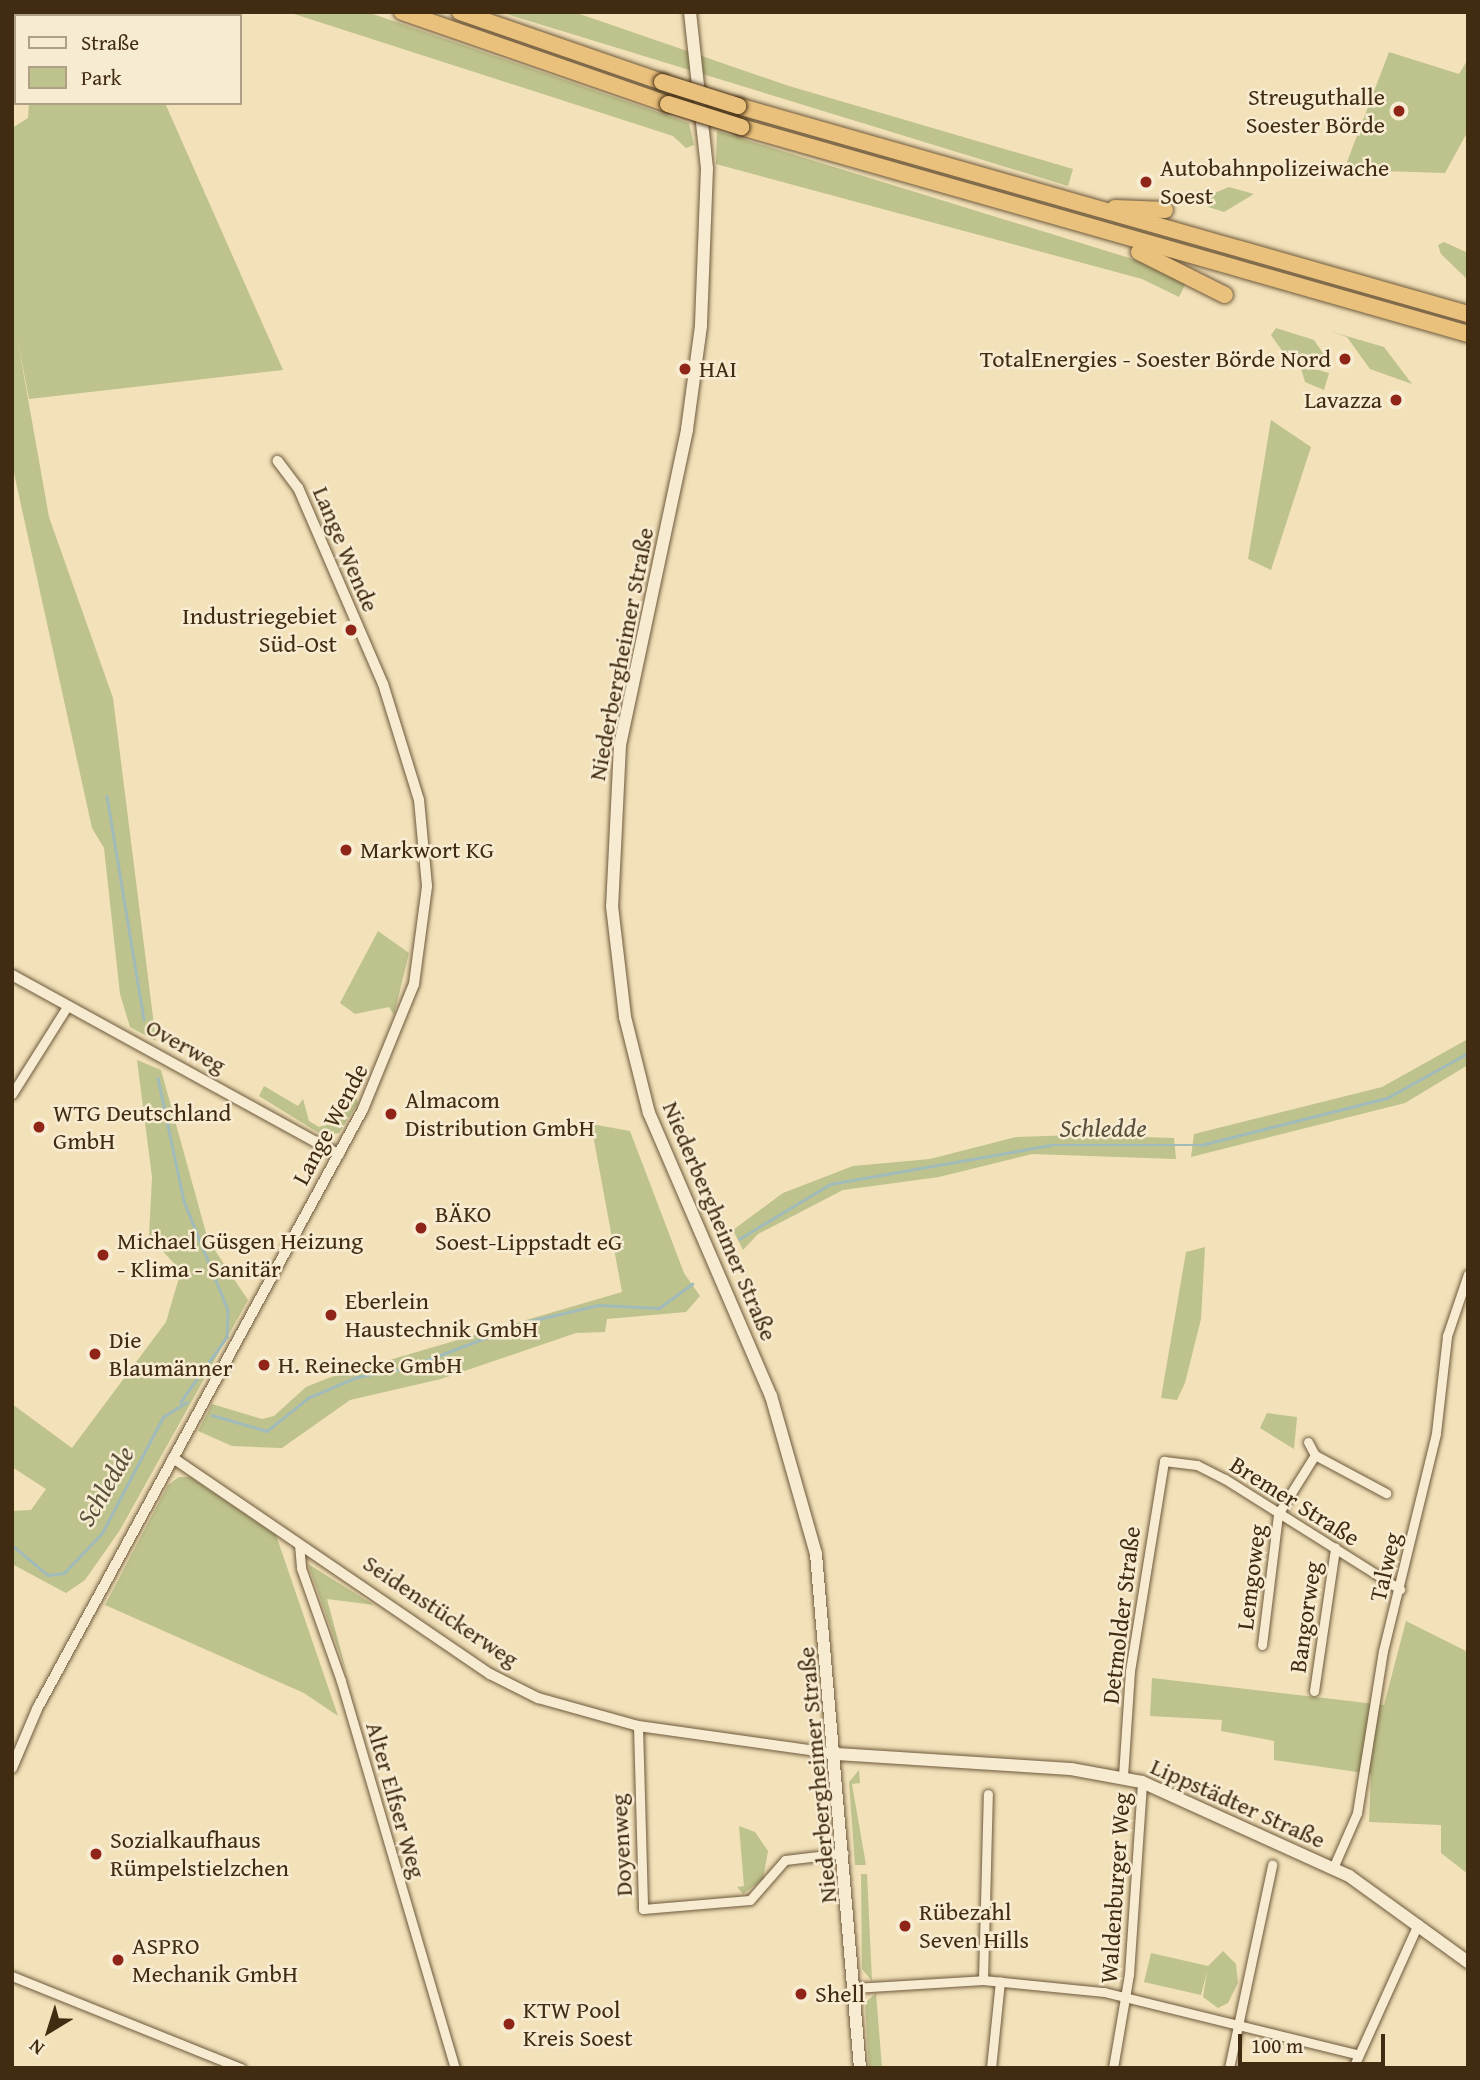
<!DOCTYPE html>
<html>
<head>
<meta charset="utf-8">
<style>
  body { margin:0 }
  #map { position:relative; width:1480px; height:2080px; overflow:hidden; background:#f2e1b9; font-family:"Gentium Book Plus",serif }
  div>[style] { position:absolute }
  [style*='--x'] { left:calc(var(--x)*1px); top:calc(var(--y)*1px); width:calc(var(--w)*1px); rotate:calc(var(--a)*1deg) }
  .green>* { inset:0; background:#bec28c; transform-origin:0 0 }
  .stream>* { height:2.5px; margin:-1.25px; padding:0 1.25px; transform-origin:1.25px; border-radius:1.25px; background:#a0bbba }
  .roads { filter:drop-shadow(0 0 2px #6e593b) drop-shadow(0 0 2px #6e593b) }
  .minor>* { height:9px; margin:-4.5px; padding:0 4.5px; transform-origin:4.5px; border-radius:4.5px; background:#f7ecd2 }
  .tertiary>* { height:10px; margin:-5px; padding:0 5px; transform-origin:5px; border-radius:5px; background:#f7ecd2 }
  .secondary>* { height:12px; margin:-6px; padding:0 6px; transform-origin:6px; border-radius:6px; background:#f7ecd2 }
  .motorway>* { height:16px; margin:-8px; padding:0 8px; transform-origin:8px; border-radius:8px; background:#e9c07c }
  .bridges { filter:drop-shadow(0 0 2px #422c11) drop-shadow(0 0 2px #422c11) }
  .motorway-bridge>* { height:16px; margin:-8px; padding:0 8px; transform-origin:8px; border-radius:8px; background:#e9c07c }
  .dots>* { width:19px; height:19px; translate:-50% -50%; box-sizing:border-box; border:4px solid #f7ecd2; border-radius:50% }
  span { translate:-50% -50%; white-space:nowrap; text-align:center; line-height:1.15; -webkit-text-stroke:5px #f7ecd2; paint-order:stroke }
  .poi-label { font-size:24px; color:#422c11 }
  .right { translate:-100% -50%; text-align:right }
  .left { translate:0 -50%; text-align:left }
  .street-label { font-size:24px; color:#422c11 }
  .water-label { font-size:26px; color:#5a503b; font-style:italic }
  .frame { position:absolute; inset:0; border:14px solid #422c11; pointer-events:none }
  .legend { position:absolute; left:14px; top:14px; width:228px; height:91px; box-sizing:border-box; background:#f7ecd2; border:2px solid #af9f85; margin:0; padding:9px 12px; list-style:none; font-size:21px; color:#422c11 }
  .legend li { display:flex; align-items:center; gap:14px; height:35px }
  .legend b { width:35px; border:2px solid #af9f85 }
  .north { position:absolute; left:14px; top:1996px; width:70px; height:70px; -webkit-text-stroke:5px #f7ecd2; paint-order:stroke; rotate:218deg; font-size:19px; font-weight:700; line-height:28px; text-align:center; color:#422c11 }
  .north::after { content:''; display:block; margin:auto; width:24px; height:32px; background:#422c11; clip-path:polygon(50% 0,100% 100%,50% 72%,0 100%) }
  .scale { position:absolute; left:1238px; top:2034px; width:147px; height:32px; box-sizing:border-box; border:4px solid #422c11; border-top:0; padding-left:9px; font-size:21px; line-height:24px; white-space:nowrap; color:#422c11; -webkit-text-stroke:5px #f7ecd2; paint-order:stroke }
</style>
</head>
<body>
<div id="map">
  <div class="green">
    <i style="left:36px;top:12px;width:89px;height:4px"></i>
    <i style="clip-path:polygon(288px 12px,367px 12px,689px 123px,694px 145px,686px 148px,673px 136px)"></i>
    <i style="clip-path:polygon(500px 12px,574px 12px,789px 86px,1073px 169px,1068px 186px)"></i>
    <i style="clip-path:polygon(1389px 52px,1459px 74px,1468px 59px,1468px 131px,1445px 173px,1352px 170px,1347px 162px)"></i>
    <i style="clip-path:polygon(29px 103px,165px 103px,283px 370px,29px 399px,17px 337px,49px 517px,113px 698px,156px 1041px,130px 1027px,120px 994px,104px 848px,92px 828px,12px 464px,12px 128px,28px 118px)"></i>
    <i style="clip-path:polygon(717px 131px,1149px 264px,1186px 283px,1179px 297px,1142px 279px,716px 164px)"></i>
    <i style="clip-path:polygon(1229px 187px,1254px 194px,1224px 212px,1208px 207px,1212px 194px)"></i>
    <i style="clip-path:polygon(1444px 242px,1468px 253px,1468px 280px,1441px 254px,1438px 245px)"></i>
    <i style="clip-path:polygon(1276px 328px,1314px 340px,1331px 365px,1283px 352px,1271px 335px)"></i>
    <i style="clip-path:polygon(1329px 331px,1384px 347px,1412px 384px,1370px 369px,1347px 337px)"></i>
    <i style="clip-path:polygon(1300px 365px,1329px 373px,1324px 390px,1305px 382px)"></i>
    <i style="clip-path:polygon(1271px 420px,1311px 447px,1271px 570px,1248px 559px)"></i>
    <i style="clip-path:polygon(378px 931px,409px 953px,394px 1015px,389px 1007px,355px 1014px,340px 1003px)"></i>
    <i style="clip-path:polygon(1468px 1039px,1468px 1065px,1405px 1103px,1191px 1157px,1194px 1134px,1382px 1087px)"></i>
    <i style="clip-path:polygon(137px 1060px,161px 1070px,208px 1240px,248px 1300px,120px 1530px,85px 1580px,66px 1593px,12px 1564px,12px 1511px,31px 1510px,46px 1489px,12px 1467px,12px 1404px,72px 1448px,166px 1322px,181px 1271px,149px 1236px,152px 1177px)"></i>
    <i style="clip-path:polygon(264px 1086px,298px 1106px,303px 1099px,309px 1121px,319px 1127px,337px 1122px,336px 1114px,342px 1116px,355px 1094px,358px 1103px,339px 1133px,322px 1135px,259px 1096px)"></i>
    <i style="clip-path:polygon(591px 1124px,630px 1131px,684px 1273px,700px 1296px,686px 1312px,607px 1319px,605px 1332px,576px 1333px,441px 1379px,350px 1400px,282px 1448px,232px 1446px,198px 1431px,212px 1404px,262px 1419px,274px 1416px,306px 1387px,331px 1377px,622px 1292px)"></i>
    <i style="clip-path:polygon(1077px 1135px,1174px 1138px,1176px 1159px,1032px 1154px,939px 1177px,843px 1190px,758px 1234px,743px 1250px,733px 1230px,783px 1193px,853px 1166px,930px 1159px,1016px 1137px)"></i>
    <i style="clip-path:polygon(1205px 1247px,1201px 1319px,1185px 1383px,1177px 1400px,1161px 1398px,1186px 1252px)"></i>
    <i style="clip-path:polygon(1267px 1413px,1297px 1417px,1294px 1449px,1260px 1428px)"></i>
    <i style="clip-path:polygon(179px 1477px,190px 1477px,276px 1535px,338px 1716px,304px 1693px,105px 1605px,168px 1485px)"></i>
    <i style="clip-path:polygon(308px 1564px,374px 1605px,327px 1599px,347px 1674px)"></i>
    <i style="clip-path:polygon(1406px 1621px,1468px 1652px,1468px 1874px,1441px 1853px,1441px 1825px,1369px 1822px,1371px 1774px,1274px 1760px,1274px 1741px,1221px 1731px,1222px 1720px,1150px 1716px,1152px 1678px,1384px 1705px)"></i>
    <i style="clip-path:polygon(859px 1770px,860px 1783px,852px 1784px,866px 1865px,855px 1865px,849px 1782px)"></i>
    <i style="clip-path:polygon(739px 1826px,755px 1832px,768px 1851px,763px 1879px,743px 1894px,737px 1887px,744px 1886px)"></i>
    <i style="clip-path:polygon(861px 1874px,867px 1874px,872px 1981px,862px 1969px)"></i>
    <i style="clip-path:polygon(1223px 1951px,1236px 1964px,1238px 1983px,1228px 2003px,1218px 2008px,1203px 1997px,1207px 1972px,1201px 1995px,1144px 1982px,1151px 1953px,1208px 1966px)"></i>
    <i style="clip-path:polygon(876px 1993px,882px 2068px,869px 2068px,865px 2003px)"></i>
  </div>
  <div class="stream">
    <i style="--x:107;--y:796;--w:226;--a:80.6"></i>
    <i style="--x:158;--y:1078;--w:126;--a:78.1"></i>
    <i style="--x:184;--y:1201;--w:118;--a:68"></i>
    <i style="--x:228;--y:1310;--w:27;--a:92"></i>
    <i style="--x:227;--y:1337;--w:80;--a:125.3"></i>
    <i style="--x:739;--y:1239;--w:106;--a:-31.1"></i>
    <i style="--x:830;--y:1184;--w:225;--a:-10"></i>
    <i style="--x:1052;--y:1145;--w:149;--a:0"></i>
    <i style="--x:1201;--y:1145;--w:192;--a:-14.2"></i>
    <i style="--x:1387;--y:1098;--w:93;--a:-29.1"></i>
    <i style="--x:212;--y:1415;--w:57;--a:16.2"></i>
    <i style="--x:267;--y:1431;--w:53;--a:-38.8"></i>
    <i style="--x:308;--y:1398;--w:53;--a:-23.2"></i>
    <i style="--x:357;--y:1377;--w:50;--a:-10.4"></i>
    <i style="--x:406;--y:1368;--w:133;--a:-20.8"></i>
    <i style="--x:530;--y:1321;--w:71;--a:-13.1"></i>
    <i style="--x:599;--y:1305;--w:60;--a:2.9"></i>
    <i style="--x:659;--y:1308;--w:41;--a:-36"></i>
    <i style="--x:12;--y:1545;--w:47;--a:39.8"></i>
    <i style="--x:48;--y:1575;--w:16;--a:-7"></i>
    <i style="--x:64;--y:1573;--w:55;--a:-46.5"></i>
    <i style="--x:102;--y:1533;--w:131;--a:-62.3"></i>
    <i style="--x:163;--y:1417;--w:28;--a:-32"></i>
  </div>
  <div class="roads">
    <div class="minor">
      <i style="--x:12;--y:1094;--w:105;--a:-57.8"></i>
      <i style="--x:1308;--y:1442;--w:15;--a:62"></i>
      <i style="--x:1315;--y:1455;--w:81;--a:28.2"></i>
      <i style="--x:299;--y:1544;--w:24;--a:85"></i>
      <i style="--x:301;--y:1568;--w:120;--a:70.5"></i>
      <i style="--x:341;--y:1681;--w:403;--a:73.6"></i>
      <i style="--x:1262;--y:1645;--w:132;--a:-83"></i>
      <i style="--x:1278;--y:1514;--w:70;--a:-57.9"></i>
      <i style="--x:1314;--y:1691;--w:145;--a:-81.6"></i>
      <i style="--x:638;--y:1726;--w:183;--a:88.4"></i>
      <i style="--x:643;--y:1909;--w:107;--a:-4.8"></i>
      <i style="--x:750;--y:1900;--w:53;--a:-48.8"></i>
      <i style="--x:785;--y:1860;--w:59;--a:-6.8"></i>
      <i style="--x:1123;--y:1776;--w:105;--a:-86.2"></i>
      <i style="--x:1130;--y:1671;--w:213;--a:-80.8"></i>
      <i style="--x:1164;--y:1461;--w:33;--a:7"></i>
      <i style="--x:1197;--y:1465;--w:31;--a:27"></i>
      <i style="--x:1225;--y:1479;--w:207;--a:32.2"></i>
      <i style="--x:1333;--y:1868;--w:60;--a:-66.4"></i>
      <i style="--x:1357;--y:1813;--w:164;--a:-80.9"></i>
      <i style="--x:1383;--y:1651;--w:224;--a:-76.3"></i>
      <i style="--x:1436;--y:1433;--w:98;--a:-83.5"></i>
      <i style="--x:1447;--y:1336;--w:65;--a:-71.3"></i>
      <i style="--x:12;--y:1976;--w:247;--a:21.9"></i>
      <i style="--x:983;--y:1980;--w:186;--a:-88.5"></i>
      <i style="--x:854;--y:1988;--w:129;--a:-3.5"></i>
      <i style="--x:983;--y:1980;--w:122;--a:5.7"></i>
      <i style="--x:1104;--y:1992;--w:260;--a:13.8"></i>
      <i style="--x:991;--y:2068;--w:87;--a:-84.1"></i>
      <i style="--x:1113;--y:2068;--w:95;--a:-80.3"></i>
      <i style="--x:1129;--y:1974;--w:192;--a:-86.1"></i>
      <i style="--x:1229;--y:2068;--w:208;--a:-78"></i>
      <i style="--x:1353;--y:2068;--w:158;--a:-65.7"></i>
    </div>
    <div class="tertiary">
      <i style="--x:12;--y:975;--w:373;--a:28.8"></i>
      <i style="--x:173;--y:1458;--w:384;--a:34.3"></i>
      <i style="--x:490;--y:1674;--w:54;--a:26.6"></i>
      <i style="--x:538;--y:1698;--w:104;--a:15.6"></i>
      <i style="--x:638;--y:1726;--w:201;--a:8"></i>
      <i style="--x:12;--y:1768;--w:64;--a:-67"></i>
      <i style="--x:37;--y:1709;--w:683;--a:-61.48"></i>
      <i style="--x:363;--y:1109;--w:135;--a:-67.8"></i>
      <i style="--x:414;--y:984;--w:99;--a:-82.4"></i>
      <i style="--x:427;--y:886;--w:86;--a:-95.3"></i>
      <i style="--x:419;--y:800;--w:121;--a:-107.2"></i>
      <i style="--x:383;--y:684;--w:214;--a:-113.4"></i>
      <i style="--x:298;--y:488;--w:34;--a:-127"></i>
    </div>
    <div class="secondary">
      <i style="--x:690;--y:12;--w:157;--a:83.8"></i>
      <i style="--x:707;--y:168;--w:158;--a:92.2"></i>
      <i style="--x:701;--y:326;--w:105;--a:97.7"></i>
      <i style="--x:687;--y:430;--w:322;--a:102"></i>
      <i style="--x:620;--y:745;--w:161;--a:92.8"></i>
      <i style="--x:612;--y:906;--w:112;--a:83.3"></i>
      <i style="--x:625;--y:1017;--w:99;--a:76"></i>
      <i style="--x:649;--y:1113;--w:308;--a:66.7"></i>
      <i style="--x:771;--y:1396;--w:164;--a:74.1"></i>
      <i style="--x:816;--y:1554;--w:516;--a:85.11"></i>
      <i style="--x:837;--y:1754;--w:234;--a:3.7"></i>
      <i style="--x:1071;--y:1769;--w:72;--a:10.4"></i>
      <i style="--x:1142;--y:1782;--w:227;--a:24.4"></i>
      <i style="--x:1349;--y:1876;--w:147;--a:35.9"></i>
    </div>
    <div class="motorway">
      <i style="--x:402;--y:12;--w:281;--a:19.1"></i>
      <i style="--x:460;--y:12;--w:214;--a:19.1"></i>
      <i style="--x:738;--y:106;--w:759;--a:15.9"></i>
      <i style="--x:741;--y:127;--w:756;--a:15.89"></i>
      <i style="--x:1115;--y:208;--w:50;--a:2.3"></i>
      <i style="--x:1139;--y:252;--w:96;--a:26.6"></i>
    </div>
  </div>
  <div class="bridges">
    <div class="motorway-bridge">
      <i style="--x:662;--y:82;--w:80;--a:17.5"></i>
      <i style="--x:668;--y:104;--w:77;--a:17.5"></i>
    </div>
  </div>
  <div class="dots">
    <i style="left:1399px;top:111px;background:#8f2418"></i>
    <i style="left:1146px;top:182px;background:#8f2418"></i>
    <i style="left:1345px;top:359px;background:#8f2418"></i>
    <i style="left:685px;top:369px;background:#8f2418"></i>
    <i style="left:1396px;top:400px;background:#8f2418"></i>
    <i style="left:351px;top:630px;background:#8f2418"></i>
    <i style="left:346px;top:850px;background:#8f2418"></i>
    <i style="left:391px;top:1114px;background:#8f2418"></i>
    <i style="left:39px;top:1127px;background:#8f2418"></i>
    <i style="left:421px;top:1228px;background:#8f2418"></i>
    <i style="left:103px;top:1255px;background:#8f2418"></i>
    <i style="left:331px;top:1315px;background:#8f2418"></i>
    <i style="left:95px;top:1354px;background:#8f2418"></i>
    <i style="left:264px;top:1365px;background:#8f2418"></i>
    <i style="left:96px;top:1854px;background:#8f2418"></i>
    <i style="left:905px;top:1926px;background:#8f2418"></i>
    <i style="left:118px;top:1960px;background:#8f2418"></i>
    <i style="left:801px;top:1994px;background:#8f2418"></i>
    <i style="left:509px;top:2024px;background:#8f2418"></i>
  </div>
  <div class="poi-label">
    <span class="right" style="left:1385px;top:111px">Streuguthalle<br>Soester Börde</span>
    <span class="left" style="left:1160px;top:182px">Autobahnpolizeiwache<br>Soest</span>
    <span class="right" style="left:1331px;top:359px">TotalEnergies - Soester Börde Nord</span>
    <span class="left" style="left:699px;top:369px">HAI</span>
    <span class="right" style="left:1382px;top:400px">Lavazza</span>
    <span class="right" style="left:337px;top:630px">Industriegebiet<br>Süd-Ost</span>
    <span class="left" style="left:360px;top:850px">Markwort KG</span>
    <span class="left" style="left:405px;top:1114px">Almacom<br>Distribution GmbH</span>
    <span class="left" style="left:53px;top:1127px">WTG Deutschland<br>GmbH</span>
    <span class="left" style="left:435px;top:1228px">BÄKO<br>Soest-Lippstadt eG</span>
    <span class="left" style="left:117px;top:1255px">Michael Güsgen Heizung<br>- Klima - Sanitär</span>
    <span class="left" style="left:345px;top:1315px">Eberlein<br>Haustechnik GmbH</span>
    <span class="left" style="left:109px;top:1354px">Die<br>Blaumänner</span>
    <span class="left" style="left:278px;top:1365px">H. Reinecke GmbH</span>
    <span class="left" style="left:110px;top:1854px">Sozialkaufhaus<br>Rümpelstielzchen</span>
    <span class="left" style="left:919px;top:1926px">Rübezahl<br>Seven Hills</span>
    <span class="left" style="left:132px;top:1960px">ASPRO<br>Mechanik GmbH</span>
    <span class="left" style="left:815px;top:1994px">Shell</span>
    <span class="left" style="left:523px;top:2024px">KTW Pool<br>Kreis Soest</span>
  </div>
  <div class="street-label">
    <span style="left:346px;top:549px;rotate:67deg">Lange Wende</span>
    <span style="left:621px;top:654px;rotate:-79deg">Niederbergheimer Straße</span>
    <span style="left:186px;top:1046px;rotate:29deg">Overweg</span>
    <span style="left:330px;top:1124px;rotate:-62deg">Lange Wende</span>
    <span style="left:720px;top:1221px;rotate:67deg">Niederbergheimer Straße</span>
    <span style="left:1295px;top:1501px;rotate:32deg">Bremer Straße</span>
    <span style="left:1385px;top:1567px;rotate:-77deg">Talweg</span>
    <span style="left:1251px;top:1577px;rotate:-83deg">Lemgoweg</span>
    <span style="left:441px;top:1611px;rotate:34deg">Seidenstückerweg</span>
    <span style="left:1121px;top:1615px;rotate:-83deg">Detmolder Straße</span>
    <span style="left:1305px;top:1617px;rotate:-82deg">Bangorweg</span>
    <span style="left:817px;top:1775px;rotate:-95deg">Niederbergheimer Straße</span>
    <span style="left:396px;top:1800px;rotate:74deg">Alter Elfser Weg</span>
    <span style="left:1238px;top:1803px;rotate:24deg">Lippstädter Straße</span>
    <span style="left:621px;top:1845px;rotate:-93deg">Doyenweg</span>
    <span style="left:1115px;top:1888px;rotate:-86deg">Waldenburger Weg</span>
  </div>
  <div class="water-label">
    <span style="left:1103px;top:1128px">Schledde</span>
    <span style="left:105px;top:1486px;rotate:-60deg">Schledde</span>
  </div>
  <div class="frame"></div>
  <ul class="legend">
  <li><b style="height:9px;background:#f7ecd2"></b>Straße</li>
  <li><b style="height:19px;background:#bec28c"></b>Park</li>
  </ul>
  <div class="north">N</div>
  <div class="scale">100 m</div>
</div>
</body>
</html>
